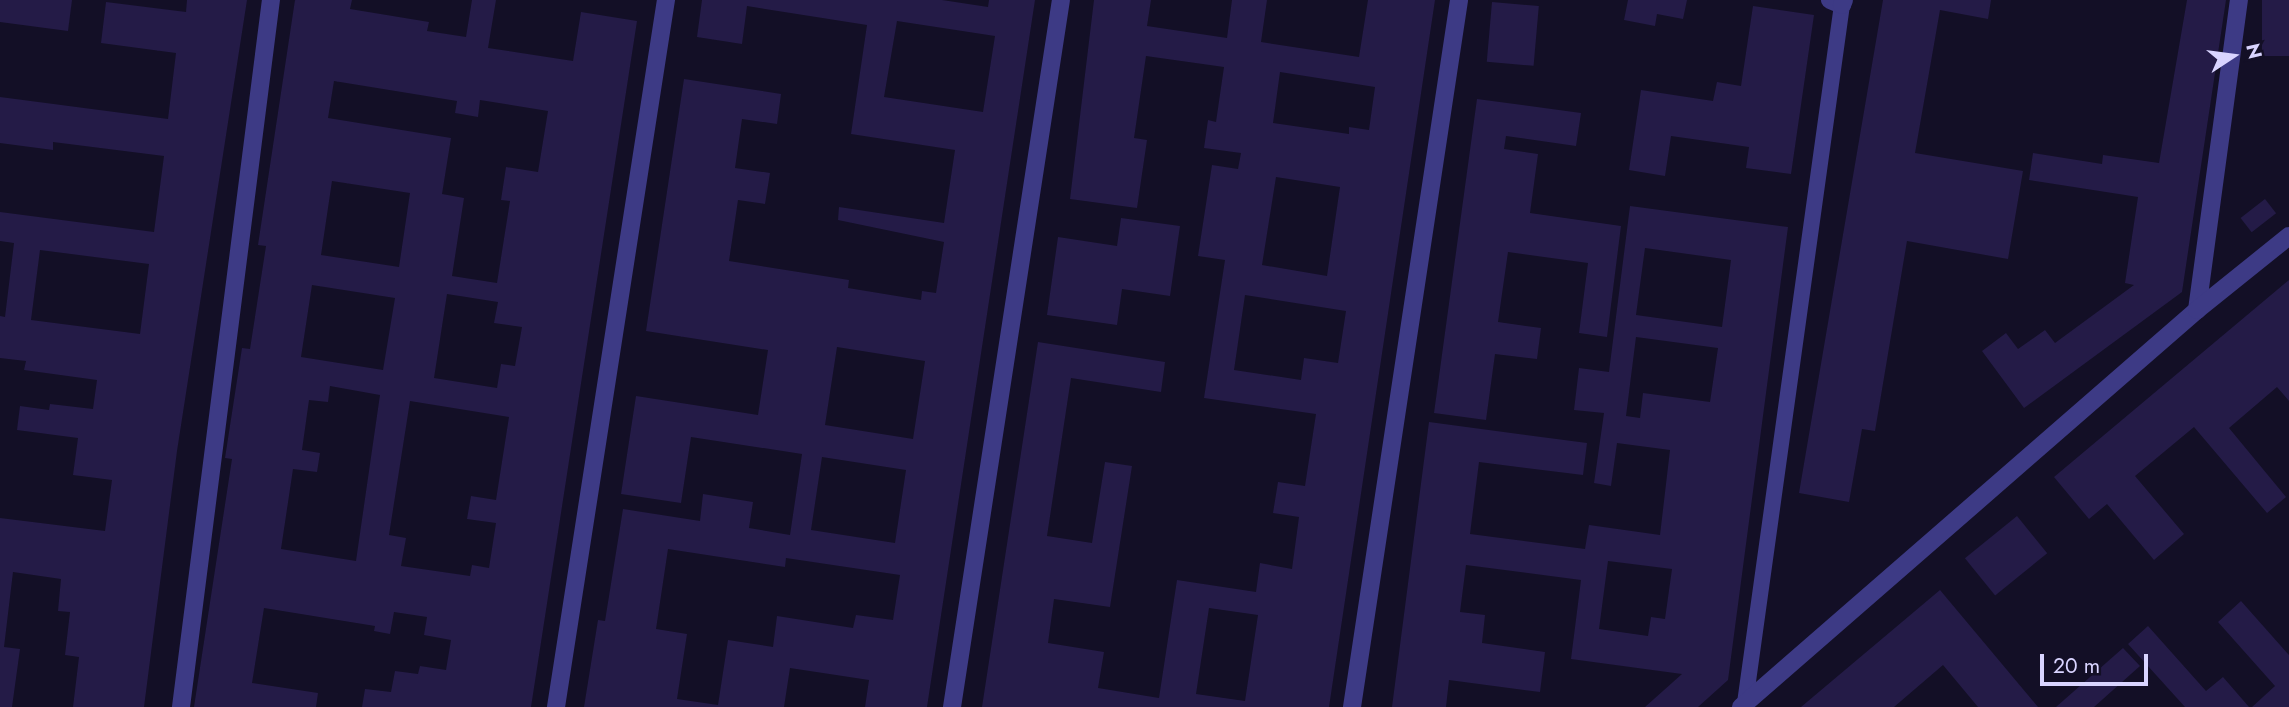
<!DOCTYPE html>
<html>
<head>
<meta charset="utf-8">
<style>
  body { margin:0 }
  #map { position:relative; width:2289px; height:707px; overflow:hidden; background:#130f26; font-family:Jost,sans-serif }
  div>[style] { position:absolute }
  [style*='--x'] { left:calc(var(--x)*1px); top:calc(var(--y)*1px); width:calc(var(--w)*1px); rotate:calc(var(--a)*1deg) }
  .building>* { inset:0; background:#241b47; transform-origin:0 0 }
  .lane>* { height:16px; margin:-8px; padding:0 8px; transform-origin:8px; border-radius:8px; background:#3d3a85 }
  .street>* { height:18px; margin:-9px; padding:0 9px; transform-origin:9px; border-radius:9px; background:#3d3a85 }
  span { translate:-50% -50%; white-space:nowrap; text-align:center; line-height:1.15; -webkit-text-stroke:7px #130f26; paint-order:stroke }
  .north { position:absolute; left:2198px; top:21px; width:70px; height:70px; -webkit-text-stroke:5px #130f26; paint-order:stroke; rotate:77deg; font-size:19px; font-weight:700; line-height:28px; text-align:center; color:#d9d4ff }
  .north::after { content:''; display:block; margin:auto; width:24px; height:32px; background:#d9d4ff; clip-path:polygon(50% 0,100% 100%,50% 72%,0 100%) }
  .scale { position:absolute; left:2040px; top:654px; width:108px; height:32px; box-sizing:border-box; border:4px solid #d9d4ff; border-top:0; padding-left:9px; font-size:21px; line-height:24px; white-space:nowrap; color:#d9d4ff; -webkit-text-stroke:5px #130f26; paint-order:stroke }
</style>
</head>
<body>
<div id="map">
  <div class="building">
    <i style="clip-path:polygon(0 0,72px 0,68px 31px,0 22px)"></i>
    <i style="clip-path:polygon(evenodd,187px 0,247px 0,177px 451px,144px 707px,73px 707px,79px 657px,65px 655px,70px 612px,58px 611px,61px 579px,13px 572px,4px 647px,20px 649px,12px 707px,0 707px,0 518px,105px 531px,112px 480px,73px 475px,78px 438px,17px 430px,20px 406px,49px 410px,50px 404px,93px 409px,97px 380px,24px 370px,26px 361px,0 358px,0 316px,5px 317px,14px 243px,0 241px,0 212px,154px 232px,164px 156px,53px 142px,53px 150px,0 143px,0 97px,168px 119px,176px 53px,101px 43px,106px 2px,186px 12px,187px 0,40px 250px,149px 264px,140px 334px,31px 320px,40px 250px)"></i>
    <i style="clip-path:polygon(evenodd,295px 0,352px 0,350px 9px,429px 22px,427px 31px,466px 37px,472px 0,496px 0,488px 48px,573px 61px,581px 12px,637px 21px,531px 707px,362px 707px,365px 689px,391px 692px,395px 671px,418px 674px,420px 666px,446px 670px,451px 640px,424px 635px,427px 617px,394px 612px,390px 634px,374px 631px,375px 626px,264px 608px,252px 683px,318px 693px,316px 707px,194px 707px,232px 459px,225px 458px,242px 348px,250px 349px,266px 246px,258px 245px,295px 0,334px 81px,457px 101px,455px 113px,478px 117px,480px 100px,548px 111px,538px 172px,506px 167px,501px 200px,510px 201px,497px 283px,452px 276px,464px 198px,442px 194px,451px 138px,328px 118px,334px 81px,295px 0,332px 181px,410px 193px,399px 267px,321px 255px,332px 181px,295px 0,312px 285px,395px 298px,383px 370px,301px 357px,312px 285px,295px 0,447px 294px,498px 302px,494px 323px,522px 327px,515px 366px,501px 364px,497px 388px,434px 378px,447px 294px,295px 0,330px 386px,380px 395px,356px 561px,281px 549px,293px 469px,317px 472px,320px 453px,302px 450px,309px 400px,328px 402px,330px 386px,295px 0,410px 401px,509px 417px,496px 500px,471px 496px,467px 519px,496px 523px,489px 568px,472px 565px,470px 576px,401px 566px,406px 538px,389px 535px,410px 401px)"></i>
    <i style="clip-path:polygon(evenodd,702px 0,942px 0,988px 7px,989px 0,1035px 0,927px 707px,865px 707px,869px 680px,790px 668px,784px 707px,584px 707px,598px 620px,605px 621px,623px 509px,700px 521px,703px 494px,753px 502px,749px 528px,790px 535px,802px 454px,691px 437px,681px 503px,621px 494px,636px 396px,758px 415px,768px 350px,646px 331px,684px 79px,781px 94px,777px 124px,742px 119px,735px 168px,770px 173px,765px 204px,738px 200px,729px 261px,849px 280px,848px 288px,921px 300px,922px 291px,936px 293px,944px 242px,838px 220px,839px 207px,944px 223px,955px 150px,851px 134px,867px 25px,747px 6px,742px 44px,697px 37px,702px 0,897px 21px,995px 36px,983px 112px,884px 97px,897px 21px,702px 0,837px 347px,925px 361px,913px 439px,825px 425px,837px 347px,702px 0,822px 457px,906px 470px,895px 543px,811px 530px,822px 457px,702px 0,668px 549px,785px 567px,786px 558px,900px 575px,893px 620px,856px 615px,853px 628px,777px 616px,773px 647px,728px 640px,718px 705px,677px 699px,687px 634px,656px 629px,668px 549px)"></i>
    <i style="clip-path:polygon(evenodd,1094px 0,1151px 0,1147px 26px,1227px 38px,1232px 0,1267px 0,1261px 42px,1359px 57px,1368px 0,1435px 0,1329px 707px,982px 707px,1038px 342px,1165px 362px,1161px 392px,1071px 378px,1047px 536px,1092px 543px,1105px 462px,1132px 466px,1110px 607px,1054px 599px,1048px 643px,1104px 652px,1098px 688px,1159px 698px,1177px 580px,1256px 592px,1260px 563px,1292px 569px,1299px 517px,1273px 513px,1278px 482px,1305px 486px,1316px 414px,1204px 398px,1225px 260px,1198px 256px,1212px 165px,1238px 169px,1241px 153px,1204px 148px,1208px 120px,1216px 122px,1224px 67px,1146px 56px,1134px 138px,1147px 140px,1137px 208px,1070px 199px,1094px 0,1280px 72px,1375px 87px,1369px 130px,1349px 127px,1349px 134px,1273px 123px,1280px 72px,1094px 0,1276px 177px,1340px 187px,1327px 276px,1262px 265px,1276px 177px,1094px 0,1245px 295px,1346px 311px,1338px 363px,1304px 358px,1301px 380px,1234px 370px,1245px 295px,1094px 0,1209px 608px,1258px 615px,1245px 701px,1196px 694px,1209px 608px)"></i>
    <i style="clip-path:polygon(1628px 0,1687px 0,1683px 19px,1657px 14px,1655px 26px,1624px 20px)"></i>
    <i style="clip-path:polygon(1883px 0,1991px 0,1988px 19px,1940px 10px,1915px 153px,2023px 171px,2008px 259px,1907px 241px,1875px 431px,1862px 429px,1849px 502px,1799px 493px)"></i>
    <i style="clip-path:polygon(2187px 0,2226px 0,2182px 292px,2024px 408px,1982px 351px,2006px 333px,2018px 349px,2045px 330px,2055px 343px,2134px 285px,2125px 283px,2138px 197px,2029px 180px,2033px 153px,2102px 164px,2103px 155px,2159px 163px)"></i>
    <i style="left:2262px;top:0;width:27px;height:56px"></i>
    <i style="left:1492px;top:2px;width:47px;height:60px;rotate:5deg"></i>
    <i style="clip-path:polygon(1753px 6px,1814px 15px,1791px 174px,1746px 168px,1749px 147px,1671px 136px,1665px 176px,1629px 170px,1641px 90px,1713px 101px,1717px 82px,1741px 86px)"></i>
    <i style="clip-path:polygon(1477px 99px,1581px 113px,1576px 146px,1506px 136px,1504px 149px,1538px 154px,1530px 213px,1621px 226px,1607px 337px,1579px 333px,1588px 263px,1508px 252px,1498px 322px,1541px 328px,1537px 359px,1495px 354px,1486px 420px,1434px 413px)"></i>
    <i style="left:2265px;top:199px;width:18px;height:31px;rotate:52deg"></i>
    <i style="clip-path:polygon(evenodd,1630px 206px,1788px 227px,1728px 680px,1698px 707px,1645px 707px,1682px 674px,1571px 659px,1581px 580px,1466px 565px,1460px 612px,1485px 615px,1482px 643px,1545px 652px,1540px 692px,1449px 680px,1446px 707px,1392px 707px,1429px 422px,1587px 443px,1583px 475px,1479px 462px,1470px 534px,1585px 549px,1589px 525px,1660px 535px,1670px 450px,1617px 443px,1611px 486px,1594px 483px,1604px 413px,1574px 410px,1579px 368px,1609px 372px,1630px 206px,1645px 248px,1731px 260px,1722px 327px,1636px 315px,1645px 248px,1630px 206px,1636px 337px,1718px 348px,1710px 402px,1643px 393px,1640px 418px,1626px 416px,1636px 337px,1630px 206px,1608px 561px,1672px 569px,1665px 619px,1651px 617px,1648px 636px,1599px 629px,1608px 561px)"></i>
    <i style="clip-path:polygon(1121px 218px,1180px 226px,1170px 296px,1122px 289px,1117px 325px,1047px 315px,1058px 237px,1117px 246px)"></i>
    <i style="clip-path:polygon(2289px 280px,2289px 401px,2277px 387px,2229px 428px,2286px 497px,2267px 513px,2194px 427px,2135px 476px,2184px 534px,2154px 560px,2107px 504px,2089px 519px,2054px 477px)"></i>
    <i style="left:2017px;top:516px;width:48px;height:67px;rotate:51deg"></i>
    <i style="clip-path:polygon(1940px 590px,2038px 707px,1978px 707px,1943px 665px,1894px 707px,1801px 707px)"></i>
    <i style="clip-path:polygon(2241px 601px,2289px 655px,2289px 707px,2252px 707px,2275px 686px,2218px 622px)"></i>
    <i style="clip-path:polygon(2148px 626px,2206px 691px,2223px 677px,2249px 707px,2185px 707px,2128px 644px)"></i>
    <i style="clip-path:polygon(2123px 648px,2140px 666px,2094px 707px,2056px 707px)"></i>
  </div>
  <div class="lane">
    <i style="--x:1745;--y:703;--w:705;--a:-82.09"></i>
  </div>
  <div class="street">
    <i style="--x:1830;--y:0;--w:13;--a:23"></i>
    <i style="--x:1842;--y:5;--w:5;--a:-68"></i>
    <i style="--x:2197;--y:310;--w:313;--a:-82.3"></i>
    <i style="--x:181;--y:707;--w:713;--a:-82.75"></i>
    <i style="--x:556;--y:707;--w:716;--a:-81.16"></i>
    <i style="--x:952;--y:707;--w:715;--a:-81.24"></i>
    <i style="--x:1352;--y:707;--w:715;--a:-81.39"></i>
    <i style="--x:1741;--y:707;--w:605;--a:-41.04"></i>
    <i style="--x:2197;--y:310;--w:118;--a:-38.8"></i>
  </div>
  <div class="north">N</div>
  <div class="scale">20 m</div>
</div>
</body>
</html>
